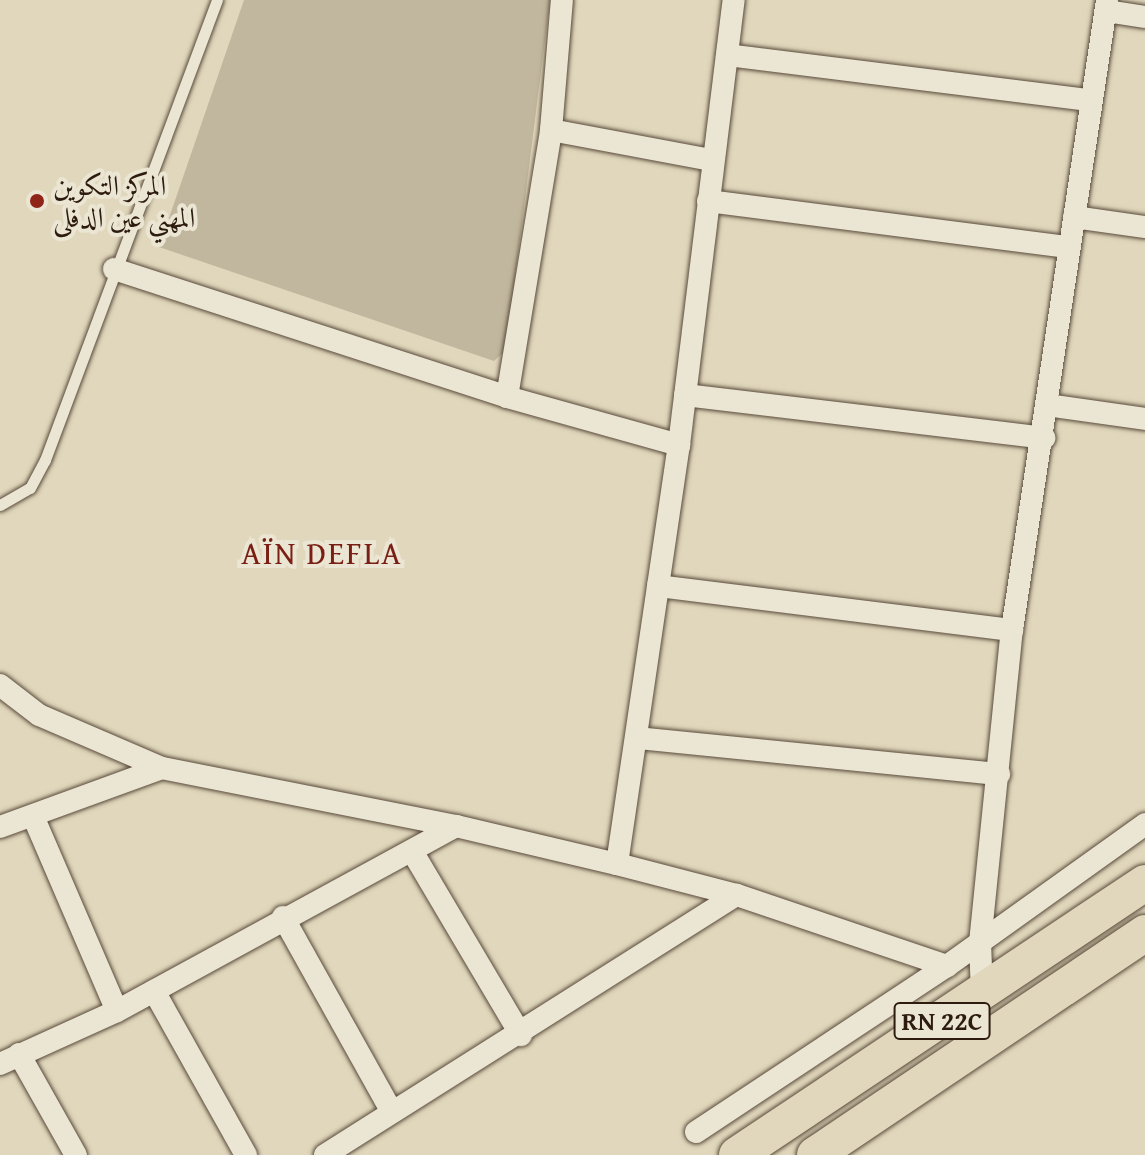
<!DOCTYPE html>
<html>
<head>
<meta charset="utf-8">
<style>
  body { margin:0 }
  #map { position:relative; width:1145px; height:1155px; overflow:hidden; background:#e0d7bc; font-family:"Gentium Book Plus",Amiri,serif }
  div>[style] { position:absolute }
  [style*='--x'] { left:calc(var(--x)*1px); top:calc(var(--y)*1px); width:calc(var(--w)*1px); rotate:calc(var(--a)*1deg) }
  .green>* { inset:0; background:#c1b79e }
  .roads { filter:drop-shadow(0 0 2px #594a3a) drop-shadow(0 0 2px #594a3a) }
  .service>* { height:11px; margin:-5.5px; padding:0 5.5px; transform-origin:5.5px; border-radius:5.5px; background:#ebe5d3 }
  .minor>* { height:22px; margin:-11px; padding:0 11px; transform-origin:11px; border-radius:11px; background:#ebe5d3 }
  .trunk>* { height:36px; margin:-18px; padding:0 18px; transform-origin:18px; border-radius:18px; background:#e0d7bc }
  .dots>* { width:22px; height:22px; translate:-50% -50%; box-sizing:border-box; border:4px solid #ebe5d3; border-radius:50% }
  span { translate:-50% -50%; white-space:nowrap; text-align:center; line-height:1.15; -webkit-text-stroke:8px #ebe5d3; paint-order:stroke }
  .shield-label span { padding:2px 6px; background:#ebe5d3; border:2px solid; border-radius:6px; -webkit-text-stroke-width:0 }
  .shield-label { font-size:26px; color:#2c1b0e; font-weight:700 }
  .poi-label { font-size:28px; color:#2c1b0e }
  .left { translate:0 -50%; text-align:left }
  .quarter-label { font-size:32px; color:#7a1f14; letter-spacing:2px }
</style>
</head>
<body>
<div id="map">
  <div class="green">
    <i style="clip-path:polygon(244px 0,550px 0,506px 350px,494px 361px,159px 247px)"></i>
  </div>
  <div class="roads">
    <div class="service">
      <i style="--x:0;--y:505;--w:34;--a:-30"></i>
      <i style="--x:30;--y:488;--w:32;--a:-62"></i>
      <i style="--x:45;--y:460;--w:491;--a:-69.5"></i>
    </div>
    <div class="minor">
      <i style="--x:1107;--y:11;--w:38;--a:9"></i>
      <i style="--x:727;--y:55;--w:364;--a:7.1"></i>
      <i style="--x:551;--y:130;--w:164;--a:10.6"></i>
      <i style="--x:708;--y:201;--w:363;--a:7.3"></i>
      <i style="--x:1074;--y:217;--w:72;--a:8"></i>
      <i style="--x:114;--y:269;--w:413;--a:18"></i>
      <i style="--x:507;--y:397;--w:179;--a:15.6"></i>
      <i style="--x:685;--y:395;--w:362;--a:6.8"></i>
      <i style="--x:507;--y:397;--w:271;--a:-80.6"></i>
      <i style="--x:551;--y:130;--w:130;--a:-85.2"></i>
      <i style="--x:1047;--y:405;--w:99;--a:8.1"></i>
      <i style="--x:658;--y:586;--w:357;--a:7.1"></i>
      <i style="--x:0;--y:685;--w:49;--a:37.6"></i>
      <i style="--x:39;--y:715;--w:134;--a:23.3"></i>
      <i style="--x:162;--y:768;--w:300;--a:11.2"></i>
      <i style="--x:456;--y:826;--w:165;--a:13.3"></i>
      <i style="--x:617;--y:864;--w:124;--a:14.5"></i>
      <i style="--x:737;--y:895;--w:222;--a:18.7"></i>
      <i style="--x:947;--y:966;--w:244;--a:-35.6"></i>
      <i style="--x:637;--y:738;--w:364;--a:5.7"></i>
      <i style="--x:33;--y:816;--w:212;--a:66.7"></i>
      <i style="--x:0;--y:827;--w:172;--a:-20"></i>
      <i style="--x:412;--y:851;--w:214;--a:59.4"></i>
      <i style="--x:617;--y:864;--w:424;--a:-81.6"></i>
      <i style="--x:679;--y:445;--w:448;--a:-83"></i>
      <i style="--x:283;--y:917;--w:223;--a:60.8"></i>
      <i style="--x:154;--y:991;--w:188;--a:60.7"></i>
      <i style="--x:982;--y:994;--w:51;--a:-92.2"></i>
      <i style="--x:980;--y:943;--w:315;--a:-84.2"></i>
      <i style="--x:1012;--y:630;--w:637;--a:-81.42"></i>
      <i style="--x:19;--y:1054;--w:116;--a:60.6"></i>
      <i style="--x:0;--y:1064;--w:128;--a:-24.4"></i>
      <i style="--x:117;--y:1011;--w:386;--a:-28.6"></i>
      <i style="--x:696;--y:1132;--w:301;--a:-33.5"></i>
      <i style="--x:325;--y:1155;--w:487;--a:-32.3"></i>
    </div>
    <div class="trunk">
      <i style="--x:737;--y:1155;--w:490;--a:-33.7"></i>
      <i style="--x:815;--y:1155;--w:398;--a:-33.9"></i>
    </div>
  </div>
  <div class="dots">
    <i style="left:37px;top:201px;background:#8f2418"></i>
  </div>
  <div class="shield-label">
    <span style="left:942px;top:1021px">RN 22C</span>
  </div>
  <div class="poi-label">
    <span class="left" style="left:53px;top:201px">المركز التكوين<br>المهني عين الدفلى</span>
  </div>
  <div class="quarter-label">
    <span style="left:322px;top:553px">AÏN DEFLA</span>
  </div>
</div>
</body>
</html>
